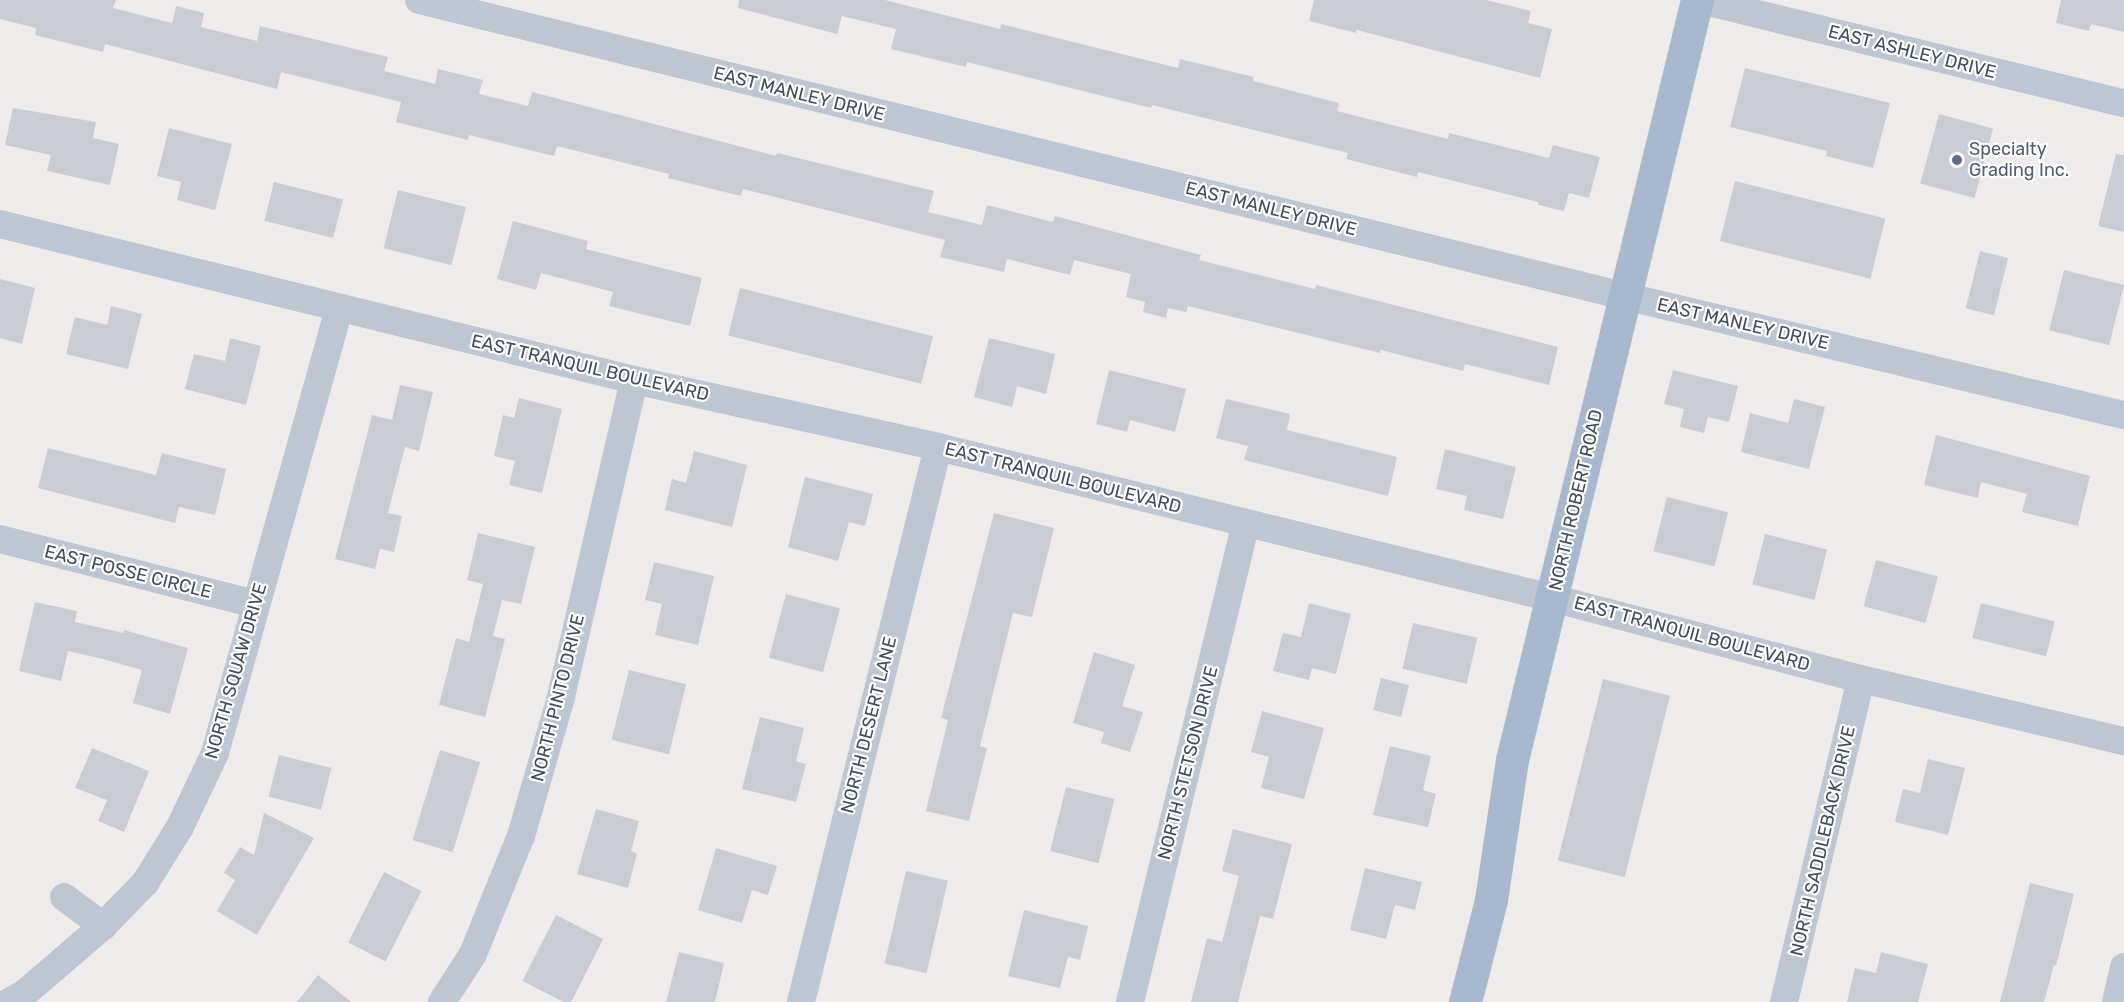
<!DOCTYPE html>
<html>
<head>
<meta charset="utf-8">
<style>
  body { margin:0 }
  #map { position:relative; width:2124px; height:1002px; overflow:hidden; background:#efebeb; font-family:Rubik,sans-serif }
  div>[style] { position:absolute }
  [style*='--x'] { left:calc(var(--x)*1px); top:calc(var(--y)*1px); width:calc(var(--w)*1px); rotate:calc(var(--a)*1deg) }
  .building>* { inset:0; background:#c9ccd4; transform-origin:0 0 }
  .minor>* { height:28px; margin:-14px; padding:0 14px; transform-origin:14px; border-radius:14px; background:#bdc7d3 }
  .major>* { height:33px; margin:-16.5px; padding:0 16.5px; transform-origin:16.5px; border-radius:16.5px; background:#a8b8ce }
  .dots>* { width:16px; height:16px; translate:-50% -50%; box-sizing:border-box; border:3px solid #fff; border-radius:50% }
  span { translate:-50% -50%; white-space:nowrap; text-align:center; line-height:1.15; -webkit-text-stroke:4.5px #fff; paint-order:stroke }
  .street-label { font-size:18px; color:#424d5a }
  .service-label { font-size:18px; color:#4e5e75 }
  .left { translate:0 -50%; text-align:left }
</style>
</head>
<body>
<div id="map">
  <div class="building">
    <i style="clip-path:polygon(0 0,116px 0,113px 8px,172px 23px,176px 6px,204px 13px,201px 27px,257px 41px,260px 26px,388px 57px,384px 71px,435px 84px,438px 69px,483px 80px,479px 94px,528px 106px,532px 92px,776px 156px,777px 153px,934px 191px,928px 212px,982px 225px,987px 205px,1053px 222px,1055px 216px,1201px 255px,1199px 260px,1315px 289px,1316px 285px,1558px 347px,1549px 385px,1465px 364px,1463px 371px,1381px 350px,1380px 353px,1188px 306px,1186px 312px,1168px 308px,1166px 318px,1143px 312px,1145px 302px,1126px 297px,1131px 274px,1074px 260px,1070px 275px,1007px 259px,1004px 272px,940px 257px,945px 240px,743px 189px,741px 196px,668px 178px,669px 174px,557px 146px,554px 156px,469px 135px,468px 140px,396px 122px,401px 102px,281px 72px,277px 89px,105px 44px,103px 52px,35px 35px,36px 28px,0 19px)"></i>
    <i style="clip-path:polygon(739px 0,885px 0,1000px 29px,1001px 24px,1178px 68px,1180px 59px,1254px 77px,1253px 81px,1339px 103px,1337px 111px,1448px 139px,1449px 133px,1549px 158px,1553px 145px,1600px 157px,1589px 198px,1569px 193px,1564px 211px,1538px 205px,1538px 202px,1418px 172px,1417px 177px,1346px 159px,1348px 153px,1152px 105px,1151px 108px,967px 62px,966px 67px,891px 49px,896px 29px,842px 16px,837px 34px,738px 8px)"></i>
    <i style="clip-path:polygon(1314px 0,1486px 0,1531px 11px,1528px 23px,1552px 29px,1540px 78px,1357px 30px,1356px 33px,1309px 21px)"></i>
    <i style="clip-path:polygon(2061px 0,2124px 0,2124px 32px,2091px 24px,2089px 31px,2056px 23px)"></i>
    <i style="clip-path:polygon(1745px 68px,1890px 103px,1873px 168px,1826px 156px,1827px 151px,1730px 127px)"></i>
    <i style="clip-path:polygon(13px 108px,96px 122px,93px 138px,119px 144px,110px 185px,47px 171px,51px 155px,5px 145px)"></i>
    <i style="left:1939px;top:114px;width:56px;height:72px;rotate:15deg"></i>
    <i style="clip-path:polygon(169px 128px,232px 144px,215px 210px,177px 200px,181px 182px,157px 176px)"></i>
    <i style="clip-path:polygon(2116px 154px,2124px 155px,2124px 232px,2098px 226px)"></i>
    <i style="left:1735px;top:181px;width:155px;height:62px;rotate:14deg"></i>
    <i style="left:274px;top:182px;width:71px;height:40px;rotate:14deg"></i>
    <i style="left:398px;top:190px;width:70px;height:60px;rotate:14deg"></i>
    <i style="clip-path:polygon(513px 221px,588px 241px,586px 249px,702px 278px,690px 326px,609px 306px,613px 292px,541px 273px,536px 290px,497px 279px)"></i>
    <i style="left:1980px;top:251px;width:29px;height:59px;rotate:14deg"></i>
    <i style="left:2064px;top:270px;width:62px;height:62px;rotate:14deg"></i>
    <i style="clip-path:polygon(0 279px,35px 288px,22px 344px,0 338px)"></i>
    <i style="left:740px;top:288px;width:199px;height:49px;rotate:14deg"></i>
    <i style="clip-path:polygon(111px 306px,142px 314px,128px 369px,66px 354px,75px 317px,107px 325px)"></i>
    <i style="clip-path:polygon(230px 338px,261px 346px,246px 405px,185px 389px,194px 354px,225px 361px)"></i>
    <i style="clip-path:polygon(989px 338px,1055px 354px,1046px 394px,1017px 386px,1012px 407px,974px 397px)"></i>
    <i style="clip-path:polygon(1109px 370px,1186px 389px,1175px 432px,1130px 420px,1127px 432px,1096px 424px)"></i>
    <i style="clip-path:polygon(1673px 370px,1738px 386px,1729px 422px,1708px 417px,1704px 433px,1680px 427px,1684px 409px,1664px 404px)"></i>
    <i style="clip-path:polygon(400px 385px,433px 392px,419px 451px,405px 447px,388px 513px,402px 516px,394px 552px,380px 549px,375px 569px,335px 559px,372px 415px,392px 420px)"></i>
    <i style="clip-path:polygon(519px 398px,562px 409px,542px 493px,509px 485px,515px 461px,494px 456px,503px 415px,514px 418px)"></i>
    <i style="clip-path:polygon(1226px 399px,1290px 414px,1287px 430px,1397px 457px,1388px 496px,1244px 460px,1248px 446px,1216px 438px)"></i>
    <i style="clip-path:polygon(1794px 399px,1825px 407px,1809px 469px,1741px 452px,1750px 413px,1788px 423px)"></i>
    <i style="clip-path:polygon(1936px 435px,2090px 476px,2078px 526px,2022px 512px,2027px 494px,1981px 482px,1978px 498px,1924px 485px)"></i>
    <i style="clip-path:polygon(48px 448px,156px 475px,162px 453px,226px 469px,215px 515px,179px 507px,175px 523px,38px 488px)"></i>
    <i style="clip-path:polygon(1445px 449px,1516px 467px,1503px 519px,1464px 510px,1467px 496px,1436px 489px)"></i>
    <i style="clip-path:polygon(694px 451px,747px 465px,732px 527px,665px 510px,672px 479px,686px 483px)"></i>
    <i style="clip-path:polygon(805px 477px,873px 494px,865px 526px,849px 522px,838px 561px,788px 547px)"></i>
    <i style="left:1667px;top:497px;width:63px;height:56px;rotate:14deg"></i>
    <i style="clip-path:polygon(994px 513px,1054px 528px,1032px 617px,1013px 613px,980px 746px,987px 748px,969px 821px,926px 811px,948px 720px,941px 718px)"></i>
    <i style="clip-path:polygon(478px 533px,535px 547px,521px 604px,502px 600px,493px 636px,505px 639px,485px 717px,439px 705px,456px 638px,469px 642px,483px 584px,467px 580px)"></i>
    <i style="left:1765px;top:534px;width:64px;height:52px;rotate:14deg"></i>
    <i style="left:1876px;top:560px;width:64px;height:48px;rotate:15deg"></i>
    <i style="clip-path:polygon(654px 562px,714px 576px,698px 645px,655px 635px,662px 604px,645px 600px)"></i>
    <i style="left:786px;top:594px;width:56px;height:66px;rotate:15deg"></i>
    <i style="clip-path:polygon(35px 602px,77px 611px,75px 622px,124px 633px,124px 630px,188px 648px,170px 714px,133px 703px,142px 670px,103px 659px,68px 651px,61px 681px,19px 671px)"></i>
    <i style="clip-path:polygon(1309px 603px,1351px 614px,1336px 674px,1312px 668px,1309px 680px,1273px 671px,1283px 633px,1301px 637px)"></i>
    <i style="left:1981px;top:603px;width:76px;height:36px;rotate:14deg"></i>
    <i style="left:1413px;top:623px;width:66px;height:47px;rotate:13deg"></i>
    <i style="clip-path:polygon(1094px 652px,1135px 665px,1122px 706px,1143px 712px,1130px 752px,1101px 743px,1104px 732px,1073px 723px)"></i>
    <i style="left:629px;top:670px;width:59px;height:72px;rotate:14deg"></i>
    <i style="left:1381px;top:678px;width:29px;height:33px;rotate:14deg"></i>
    <i style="left:1603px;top:679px;width:69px;height:187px;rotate:14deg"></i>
    <i style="clip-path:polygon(1262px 711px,1324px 728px,1304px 799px,1261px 788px,1269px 757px,1251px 752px)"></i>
    <i style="clip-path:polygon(760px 717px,804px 728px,796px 761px,806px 764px,796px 802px,742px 789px)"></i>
    <i style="clip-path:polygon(1390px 746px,1431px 756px,1423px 790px,1436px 794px,1428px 827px,1373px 815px)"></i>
    <i style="clip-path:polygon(92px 748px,149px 771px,124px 832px,98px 821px,107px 800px,75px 788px)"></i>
    <i style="left:440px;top:750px;width:42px;height:94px;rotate:17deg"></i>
    <i style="left:279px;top:755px;width:54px;height:43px;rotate:14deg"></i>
    <i style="clip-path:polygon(1928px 759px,1965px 768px,1948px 835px,1895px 822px,1903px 789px,1920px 793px)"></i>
    <i style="left:1066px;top:787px;width:50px;height:66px;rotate:14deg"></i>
    <i style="clip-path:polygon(596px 809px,639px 821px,631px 851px,637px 854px,628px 888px,577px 874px)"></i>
    <i style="clip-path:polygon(264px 813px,314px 838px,257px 935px,217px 911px,235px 880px,224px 873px,240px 847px,254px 855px)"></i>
    <i style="clip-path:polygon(1233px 829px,1292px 844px,1273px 919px,1260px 916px,1238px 1002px,1191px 1002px,1207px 938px,1222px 942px,1239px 876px,1222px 871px)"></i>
    <i style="clip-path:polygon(716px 848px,777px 866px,768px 895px,752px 890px,742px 923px,698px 910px)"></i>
    <i style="clip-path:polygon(1365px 868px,1422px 882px,1415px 910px,1395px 905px,1386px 939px,1350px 930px)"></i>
    <i style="left:906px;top:871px;width:43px;height:95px;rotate:13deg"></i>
    <i style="left:384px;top:872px;width:42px;height:79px;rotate:27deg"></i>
    <i style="clip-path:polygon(2030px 883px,2074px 894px,2056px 966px,2054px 965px,2044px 1002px,2000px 1002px)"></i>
    <i style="clip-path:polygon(1024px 910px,1088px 926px,1080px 960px,1068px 957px,1060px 988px,1008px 976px)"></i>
    <i style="left:556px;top:915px;width:53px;height:74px;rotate:27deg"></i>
    <i style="clip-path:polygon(679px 952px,724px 963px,715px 1002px,666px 1002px)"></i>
    <i style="clip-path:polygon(1881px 952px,1928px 964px,1918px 1002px,1847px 1002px,1855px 968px,1876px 973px)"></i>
    <i style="clip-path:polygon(318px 975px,351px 1002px,297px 1002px)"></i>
  </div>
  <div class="minor">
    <i style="--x:419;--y:0;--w:1241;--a:13.8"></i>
    <i style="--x:1624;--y:296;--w:514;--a:13.39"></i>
    <i style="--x:1700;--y:0;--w:436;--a:13.7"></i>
    <i style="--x:0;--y:224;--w:653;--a:13.82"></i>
    <i style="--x:634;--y:380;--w:311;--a:12.4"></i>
    <i style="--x:938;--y:447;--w:632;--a:13.82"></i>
    <i style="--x:1552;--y:598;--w:319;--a:14.7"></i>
    <i style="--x:1861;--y:679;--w:270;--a:13.3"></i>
    <i style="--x:0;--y:539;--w:263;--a:14.3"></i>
    <i style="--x:64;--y:897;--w:49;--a:36.6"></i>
    <i style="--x:9;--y:1002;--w:18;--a:-29"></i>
    <i style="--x:25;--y:993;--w:103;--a:-40.7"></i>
    <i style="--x:103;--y:926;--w:60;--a:-45.7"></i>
    <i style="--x:145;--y:883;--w:66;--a:-58"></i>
    <i style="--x:180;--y:827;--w:82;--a:-64.7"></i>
    <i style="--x:215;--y:753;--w:461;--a:-74.4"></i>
    <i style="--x:442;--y:1002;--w:57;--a:-57.1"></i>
    <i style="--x:473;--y:954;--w:127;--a:-67.9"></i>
    <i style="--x:521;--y:836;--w:141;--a:-73.9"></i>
    <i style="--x:560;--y:701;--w:329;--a:-77"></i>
    <i style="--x:801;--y:1002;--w:572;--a:-76.13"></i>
    <i style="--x:1130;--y:1002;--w:492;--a:-76.4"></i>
    <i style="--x:1784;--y:1002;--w:332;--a:-76.6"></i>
    <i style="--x:2116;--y:1002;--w:36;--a:-77"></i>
  </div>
  <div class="major">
    <i style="--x:1465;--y:1002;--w:105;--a:-75.7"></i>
    <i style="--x:1491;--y:900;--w:142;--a:-81.5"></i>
    <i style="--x:1512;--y:760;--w:782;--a:-76.32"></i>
  </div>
  <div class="dots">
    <i style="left:1957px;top:160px;background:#5c6f8a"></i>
  </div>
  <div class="street-label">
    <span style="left:1912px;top:52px;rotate:14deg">EAST ASHLEY DRIVE</span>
    <span style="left:799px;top:94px;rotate:14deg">EAST MANLEY DRIVE</span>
    <span style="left:1271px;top:209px;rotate:14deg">EAST MANLEY DRIVE</span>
    <span style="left:1743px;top:324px;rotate:13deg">EAST MANLEY DRIVE</span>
    <span style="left:590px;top:368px;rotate:13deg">EAST TRANQUIL BOULEVARD</span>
    <span style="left:1063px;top:478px;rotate:14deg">EAST TRANQUIL BOULEVARD</span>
    <span style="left:1576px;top:500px;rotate:-77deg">NORTH ROBERT ROAD</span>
    <span style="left:128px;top:572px;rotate:14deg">EAST POSSE CIRCLE</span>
    <span style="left:1692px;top:634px;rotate:15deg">EAST TRANQUIL BOULEVARD</span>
    <span style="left:236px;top:671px;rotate:-74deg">NORTH SQUAW DRIVE</span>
    <span style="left:558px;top:698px;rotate:-76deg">NORTH PINTO DRIVE</span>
    <span style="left:869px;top:725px;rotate:-76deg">NORTH DESERT LANE</span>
    <span style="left:1188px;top:763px;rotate:-76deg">NORTH STETSON DRIVE</span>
    <span style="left:1823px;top:841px;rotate:-77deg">NORTH SADDLEBACK DRIVE</span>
  </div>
  <div class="service-label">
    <span class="left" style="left:1969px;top:160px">Specialty<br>Grading Inc.</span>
  </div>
</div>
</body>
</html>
